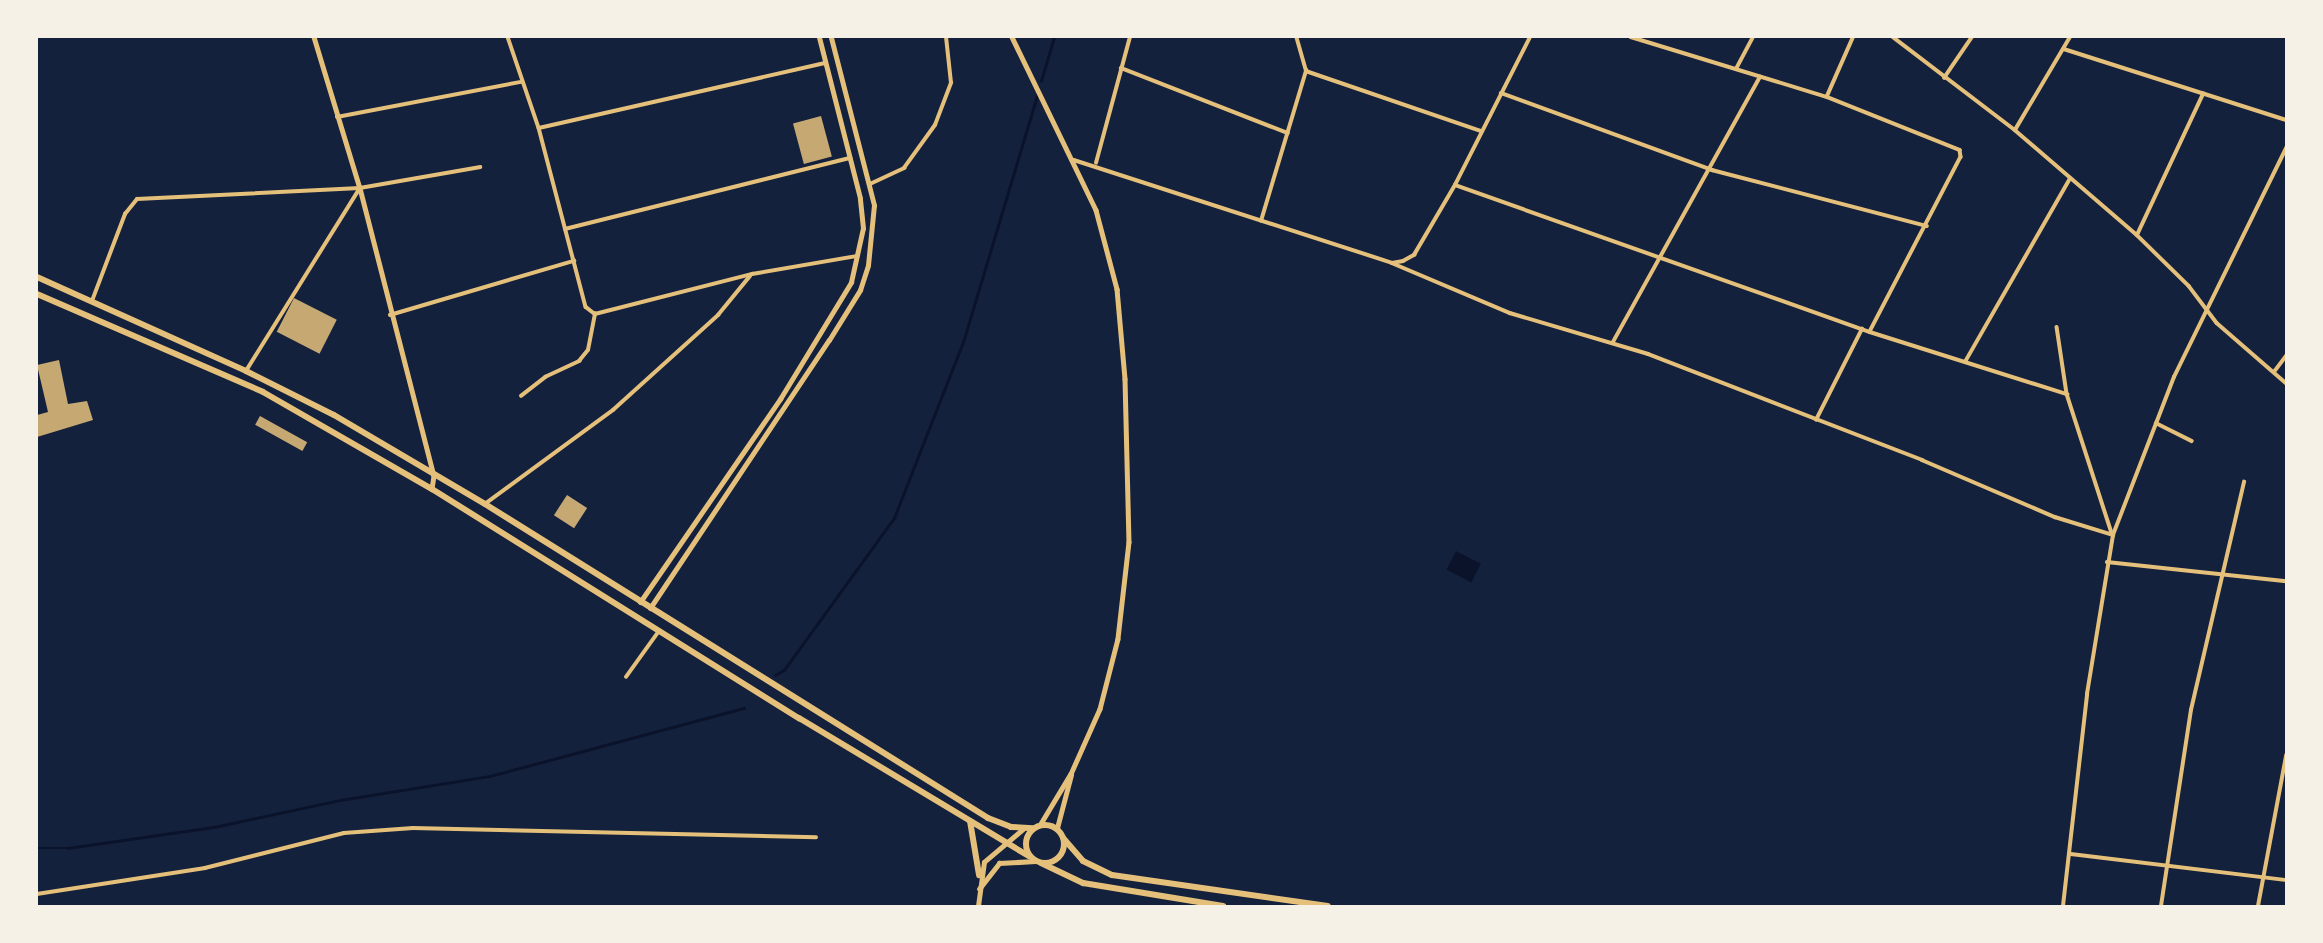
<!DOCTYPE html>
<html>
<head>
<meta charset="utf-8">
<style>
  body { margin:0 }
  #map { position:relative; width:2323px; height:943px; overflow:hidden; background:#14213d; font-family:"Public Sans",sans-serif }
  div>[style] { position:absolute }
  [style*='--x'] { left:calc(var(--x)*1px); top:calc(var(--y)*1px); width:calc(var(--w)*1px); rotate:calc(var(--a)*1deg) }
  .water>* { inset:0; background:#0b132b; transform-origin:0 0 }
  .stream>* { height:2.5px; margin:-1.25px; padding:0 1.25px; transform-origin:1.25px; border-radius:1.25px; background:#0b132b }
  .building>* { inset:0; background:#c6a872; transform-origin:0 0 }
  .minor>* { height:3.5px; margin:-1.75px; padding:0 1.75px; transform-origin:1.75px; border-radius:1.75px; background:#e5c07b }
  .tertiary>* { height:4.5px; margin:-2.25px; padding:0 2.25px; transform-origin:2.25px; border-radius:2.25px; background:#e5c07b }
  .secondary>* { height:5px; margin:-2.5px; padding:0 2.5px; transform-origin:2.5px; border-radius:2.5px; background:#e5c07b }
  .trunk>* { height:6px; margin:-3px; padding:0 3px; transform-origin:3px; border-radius:3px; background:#e5c07b }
  .trunk>.ring { margin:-3px; padding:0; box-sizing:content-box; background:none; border:6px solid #e5c07b; border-radius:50% }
  span { translate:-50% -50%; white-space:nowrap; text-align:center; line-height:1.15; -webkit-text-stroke:7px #f6f1e7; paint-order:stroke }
  .frame { position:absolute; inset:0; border:38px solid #f6f1e7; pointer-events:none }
</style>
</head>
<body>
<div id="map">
  <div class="water">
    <i style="left:1456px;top:551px;width:28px;height:21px;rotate:27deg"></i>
  </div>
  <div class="stream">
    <i style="--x:1041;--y:81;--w:46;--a:-73.5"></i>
    <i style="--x:775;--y:675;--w:10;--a:-29"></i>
    <i style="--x:784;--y:670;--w:188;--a:-54.1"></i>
    <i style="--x:894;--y:518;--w:192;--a:-68.6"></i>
    <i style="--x:964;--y:339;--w:258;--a:-73.3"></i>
    <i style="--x:37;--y:848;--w:31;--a:0"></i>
    <i style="--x:68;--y:848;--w:148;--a:-8.2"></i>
    <i style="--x:214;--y:827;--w:129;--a:-12.1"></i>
    <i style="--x:340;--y:800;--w:152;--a:-9.1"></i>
    <i style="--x:490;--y:776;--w:263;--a:-15"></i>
  </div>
  <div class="building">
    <i style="left:821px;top:116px;width:42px;height:29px;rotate:75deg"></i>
    <i style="left:294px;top:298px;width:48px;height:38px;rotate:27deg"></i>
    <i style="clip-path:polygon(59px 360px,68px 404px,87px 401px,93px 420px,37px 437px,37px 415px,48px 412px,37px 365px)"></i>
    <i style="left:260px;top:416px;width:54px;height:10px;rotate:29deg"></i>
    <i style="left:567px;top:495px;width:24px;height:24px;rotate:33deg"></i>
  </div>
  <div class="minor">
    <i style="--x:508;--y:37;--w:96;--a:71.2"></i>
    <i style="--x:539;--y:128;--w:185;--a:75.3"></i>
    <i style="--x:586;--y:307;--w:11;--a:38"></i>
    <i style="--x:595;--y:314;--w:162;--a:-14.3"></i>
    <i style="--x:752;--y:274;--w:107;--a:-9.7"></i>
    <i style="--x:1631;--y:37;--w:205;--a:17"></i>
    <i style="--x:1827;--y:97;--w:143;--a:21.7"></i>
    <i style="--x:1960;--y:150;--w:7;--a:82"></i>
    <i style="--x:1961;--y:157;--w:197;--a:117.5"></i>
    <i style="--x:1893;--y:37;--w:153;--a:37.3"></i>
    <i style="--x:2015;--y:130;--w:161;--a:40.7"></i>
    <i style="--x:2137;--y:235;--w:73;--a:44.4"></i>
    <i style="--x:2189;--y:286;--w:46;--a:52.9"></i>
    <i style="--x:2217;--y:323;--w:91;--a:41"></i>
    <i style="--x:2064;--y:49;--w:233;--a:17.7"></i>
    <i style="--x:1121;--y:68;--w:179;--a:21.3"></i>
    <i style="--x:1736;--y:69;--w:36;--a:-62"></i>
    <i style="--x:1306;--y:71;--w:185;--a:18.9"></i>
    <i style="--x:1944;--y:78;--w:50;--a:-55.7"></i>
    <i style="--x:1501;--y:93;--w:225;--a:20"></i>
    <i style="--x:1712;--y:170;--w:222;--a:14.6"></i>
    <i style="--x:1827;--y:96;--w:64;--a:-66.2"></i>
    <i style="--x:337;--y:117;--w:187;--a:-10.8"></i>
    <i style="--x:539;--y:128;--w:294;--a:-12.8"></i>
    <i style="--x:2015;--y:130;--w:108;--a:-59.4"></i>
    <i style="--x:1074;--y:160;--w:334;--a:17.9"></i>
    <i style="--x:1392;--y:263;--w:11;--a:-10"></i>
    <i style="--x:1403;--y:261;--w:13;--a:-29"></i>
    <i style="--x:1414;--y:255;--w:81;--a:-59.6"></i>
    <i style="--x:1455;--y:185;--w:166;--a:-63.1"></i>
    <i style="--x:1096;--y:163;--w:131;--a:-74.9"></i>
    <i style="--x:870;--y:184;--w:38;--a:-25"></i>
    <i style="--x:904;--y:168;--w:53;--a:-54.2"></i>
    <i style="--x:935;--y:125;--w:45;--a:-69.1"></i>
    <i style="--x:951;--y:83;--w:46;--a:-96.2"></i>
    <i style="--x:1455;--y:185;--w:440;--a:19.5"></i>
    <i style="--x:1870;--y:332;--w:207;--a:17.5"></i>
    <i style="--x:1261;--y:221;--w:157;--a:-73.3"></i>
    <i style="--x:1306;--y:71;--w:35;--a:-106"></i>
    <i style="--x:565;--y:229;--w:294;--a:-14"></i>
    <i style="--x:2137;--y:235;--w:156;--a:-64.9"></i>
    <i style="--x:1392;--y:263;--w:128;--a:23"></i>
    <i style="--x:1510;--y:313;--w:144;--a:16.5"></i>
    <i style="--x:1648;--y:354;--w:294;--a:21.1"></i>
    <i style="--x:1922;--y:460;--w:145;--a:23.2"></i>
    <i style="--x:2055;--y:517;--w:61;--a:17.2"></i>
    <i style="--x:92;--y:301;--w:93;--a:-69.2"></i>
    <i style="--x:125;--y:214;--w:19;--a:-51"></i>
    <i style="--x:137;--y:199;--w:223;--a:-2.8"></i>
    <i style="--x:360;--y:188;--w:122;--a:-9.9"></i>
    <i style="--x:390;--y:315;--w:192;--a:-16.4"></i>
    <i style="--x:2057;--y:327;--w:68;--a:81.5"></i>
    <i style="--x:2067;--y:394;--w:146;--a:72.1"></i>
    <i style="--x:1613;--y:342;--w:303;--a:-61"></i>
    <i style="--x:1965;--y:362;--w:211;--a:-60.2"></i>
    <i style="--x:246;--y:371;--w:216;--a:-58.1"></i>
    <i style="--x:2274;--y:372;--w:20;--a:-53"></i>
    <i style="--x:521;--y:396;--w:31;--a:-38"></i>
    <i style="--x:545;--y:377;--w:38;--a:-25"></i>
    <i style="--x:579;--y:361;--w:14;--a:-51"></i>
    <i style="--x:588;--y:350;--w:37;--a:-79"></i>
    <i style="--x:1816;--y:420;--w:102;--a:-63.2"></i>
    <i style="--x:2156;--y:423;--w:40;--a:26.6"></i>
    <i style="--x:485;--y:504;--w:159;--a:-36.3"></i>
    <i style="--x:613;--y:410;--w:142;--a:-42.1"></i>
    <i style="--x:718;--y:315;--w:50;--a:-50.6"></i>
    <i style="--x:2107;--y:562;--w:180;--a:6.1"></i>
    <i style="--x:626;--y:677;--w:57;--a:-54.3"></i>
    <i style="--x:2071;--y:854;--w:217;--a:6.9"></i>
    <i style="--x:37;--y:894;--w:170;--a:-8.8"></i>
    <i style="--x:205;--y:868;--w:143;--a:-14.1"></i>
    <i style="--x:344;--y:833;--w:69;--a:-4.1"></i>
    <i style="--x:413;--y:828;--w:403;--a:1.3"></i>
    <i style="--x:2063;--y:906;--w:213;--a:-83.5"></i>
    <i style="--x:2087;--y:694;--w:161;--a:-80.7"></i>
    <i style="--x:2113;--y:535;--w:169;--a:-68.9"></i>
    <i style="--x:2174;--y:377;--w:255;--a:-63.9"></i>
    <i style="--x:2161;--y:906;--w:198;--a:-81.3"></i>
    <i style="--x:2191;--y:710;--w:234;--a:-76.9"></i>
    <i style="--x:2258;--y:906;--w:153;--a:-79.4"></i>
  </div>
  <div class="tertiary">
    <i style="--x:314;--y:37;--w:158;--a:73.1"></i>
    <i style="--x:360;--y:188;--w:297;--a:75.6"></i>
    <i style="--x:434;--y:476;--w:13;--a:99"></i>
    <i style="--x:1012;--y:37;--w:192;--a:64.1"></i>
    <i style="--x:1096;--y:210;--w:82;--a:75.1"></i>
    <i style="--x:1117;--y:289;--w:90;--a:84.9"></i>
    <i style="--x:1125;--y:379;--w:163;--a:88.6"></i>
    <i style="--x:1129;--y:542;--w:98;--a:96.5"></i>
    <i style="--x:1118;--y:639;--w:72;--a:104.4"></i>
    <i style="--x:1100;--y:709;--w:71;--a:114"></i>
    <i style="--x:1071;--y:774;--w:58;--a:121"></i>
    <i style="--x:1057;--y:828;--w:55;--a:-75.2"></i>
    <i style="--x:979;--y:889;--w:33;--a:-52"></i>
    <i style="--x:999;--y:863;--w:36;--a:-3"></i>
    <i style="--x:978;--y:906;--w:44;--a:-82.2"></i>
    <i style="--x:984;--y:862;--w:51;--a:-40.2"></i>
  </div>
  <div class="secondary">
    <i style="--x:640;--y:602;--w:247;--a:-55.4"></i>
    <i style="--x:780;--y:399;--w:137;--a:-58.7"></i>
    <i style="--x:851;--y:282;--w:55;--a:-77.5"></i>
    <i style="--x:863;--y:228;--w:30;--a:-96"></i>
    <i style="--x:860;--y:198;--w:166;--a:-104.3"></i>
    <i style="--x:650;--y:608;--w:322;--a:-56.3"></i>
    <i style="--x:829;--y:340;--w:59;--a:-58.2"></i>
    <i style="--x:860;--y:290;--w:26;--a:-72"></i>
    <i style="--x:868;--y:265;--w:60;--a:-84.3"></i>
    <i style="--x:874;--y:205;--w:173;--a:-104.4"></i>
  </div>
  <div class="trunk">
    <i style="--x:37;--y:277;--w:229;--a:24.2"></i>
    <i style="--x:246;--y:371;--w:98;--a:26.6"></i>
    <i style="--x:334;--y:415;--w:175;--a:30.5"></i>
    <i style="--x:485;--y:504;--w:593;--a:31.97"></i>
    <i style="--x:988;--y:818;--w:25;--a:21"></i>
    <i style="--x:1011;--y:827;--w:22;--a:3"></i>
    <i style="--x:37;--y:294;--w:246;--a:23.4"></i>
    <i style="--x:263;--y:392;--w:195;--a:29.9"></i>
    <i style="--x:432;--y:489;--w:433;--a:32"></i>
    <i style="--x:799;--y:718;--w:268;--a:31"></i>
    <i style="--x:970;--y:821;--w:55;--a:80.5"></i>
    <i class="ring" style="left:1026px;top:825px;width:32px;height:32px"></i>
    <i style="--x:1064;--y:839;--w:29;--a:49"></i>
    <i style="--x:1083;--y:861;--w:32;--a:26"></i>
    <i style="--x:1112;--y:875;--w:218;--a:8.2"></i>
    <i style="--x:1041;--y:863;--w:47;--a:25.5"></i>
    <i style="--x:1083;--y:883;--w:142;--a:9.3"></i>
  </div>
  <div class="frame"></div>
</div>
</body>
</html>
